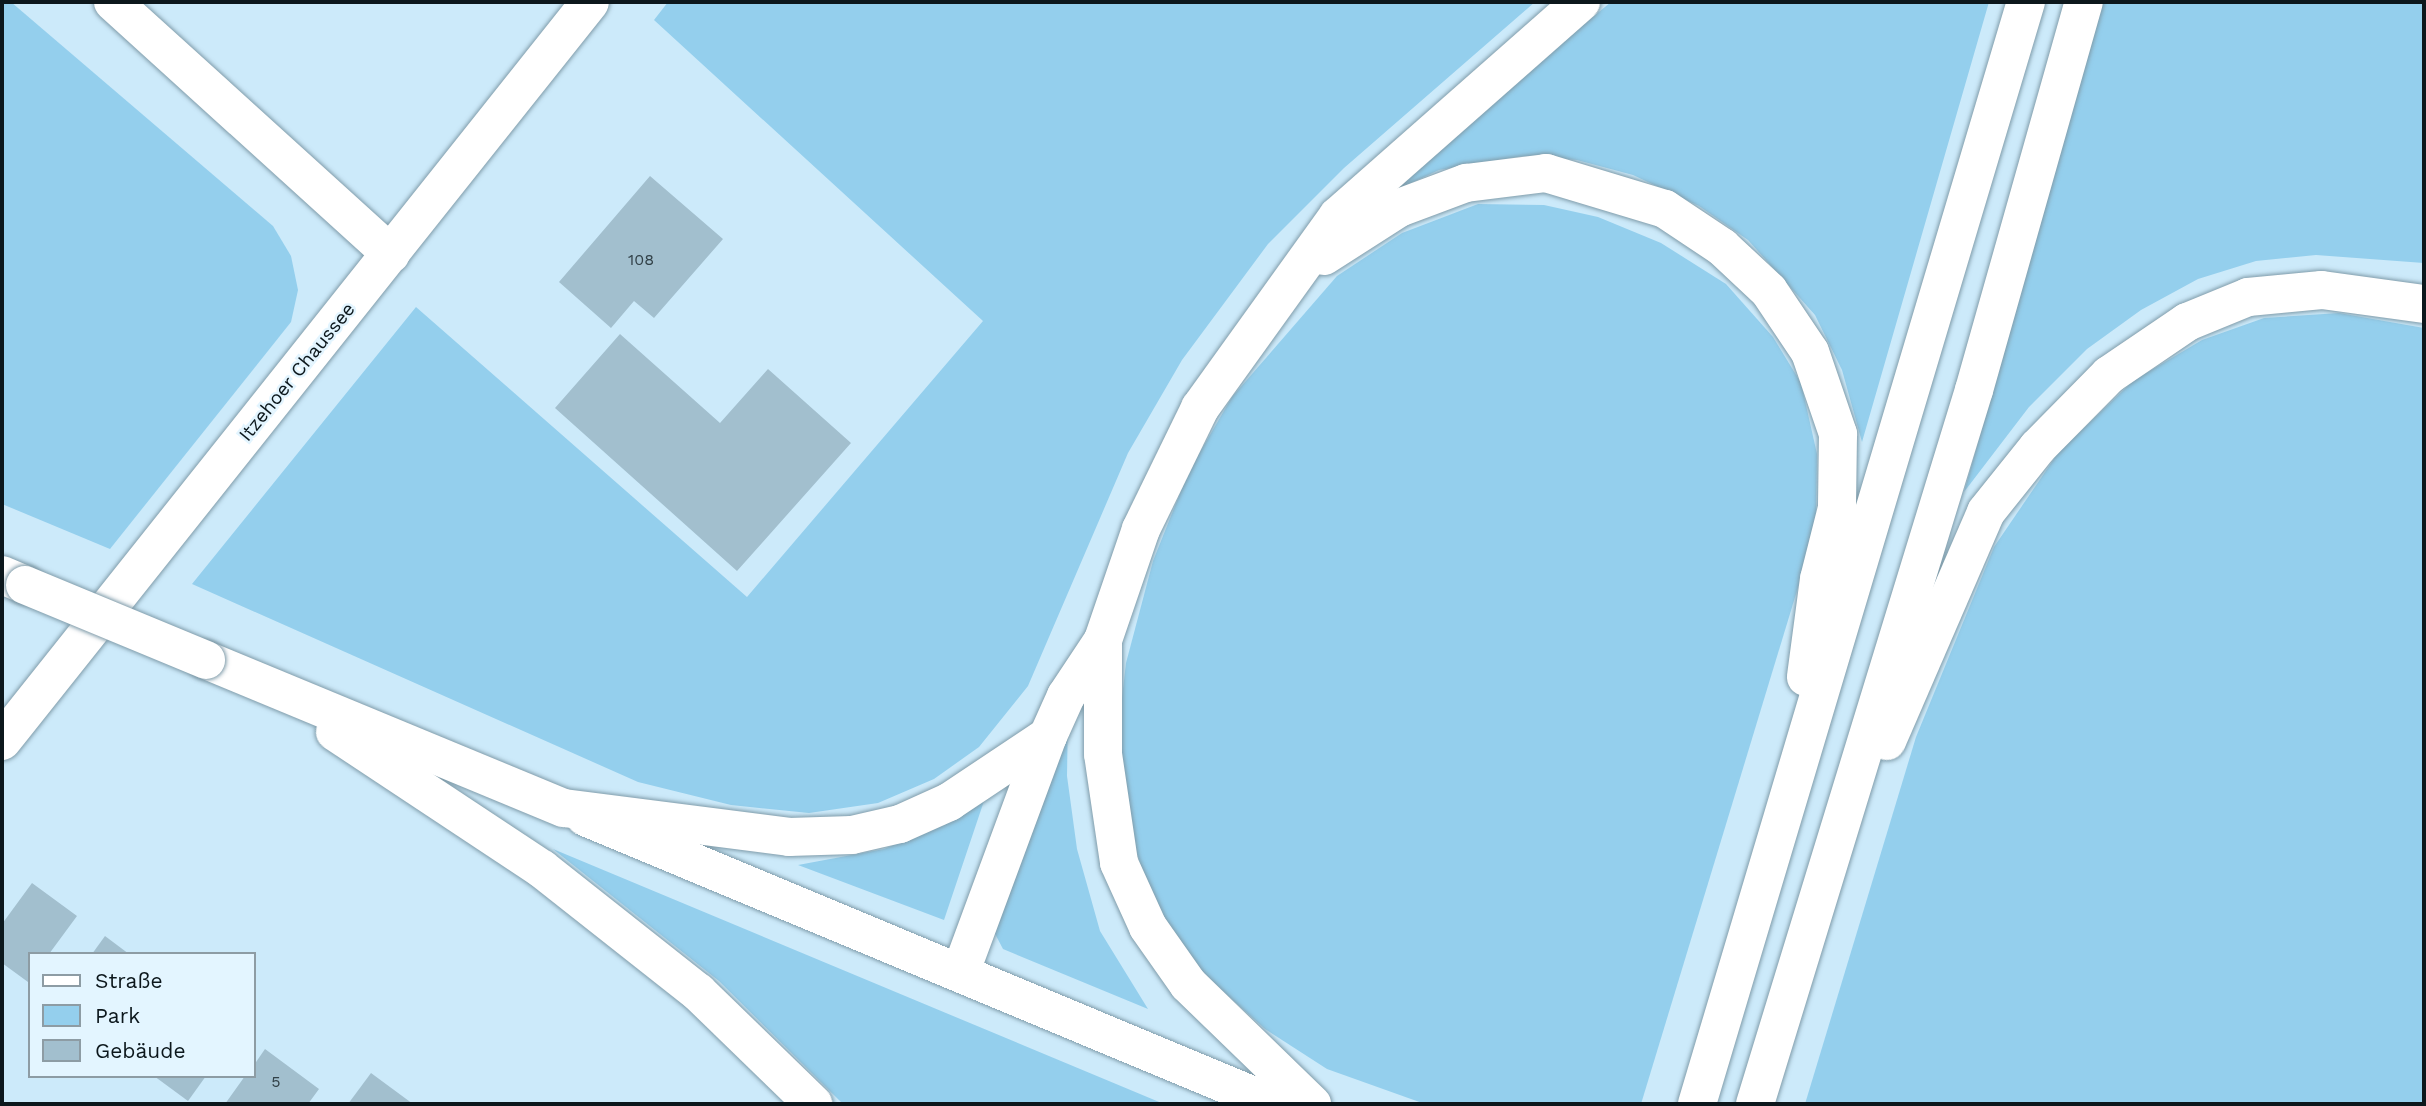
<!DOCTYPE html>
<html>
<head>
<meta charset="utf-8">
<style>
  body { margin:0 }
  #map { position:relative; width:2426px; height:1106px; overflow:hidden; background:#cceafa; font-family:"Work Sans",sans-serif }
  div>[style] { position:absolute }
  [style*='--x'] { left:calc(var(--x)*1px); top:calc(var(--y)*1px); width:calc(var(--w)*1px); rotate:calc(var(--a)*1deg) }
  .green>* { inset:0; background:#94cfed }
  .building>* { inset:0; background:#a2bfce }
  .roads { filter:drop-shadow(0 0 2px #809caa) drop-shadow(0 0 2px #809caa) }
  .secondary>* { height:38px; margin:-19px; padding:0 19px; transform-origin:19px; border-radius:19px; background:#fff }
  .primary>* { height:38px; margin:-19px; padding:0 19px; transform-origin:19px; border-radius:19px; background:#fff }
  .highway>* { height:38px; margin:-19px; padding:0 19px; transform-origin:19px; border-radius:19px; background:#fff }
  .bridges { filter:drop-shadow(0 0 2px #809caa) drop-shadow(0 0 2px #809caa) }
  .highway-bridge>* { height:38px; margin:-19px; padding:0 19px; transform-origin:19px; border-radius:19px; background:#fff }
  span { translate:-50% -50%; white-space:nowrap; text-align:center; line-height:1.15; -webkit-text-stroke:5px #e3f5ff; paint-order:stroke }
  .number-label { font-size:16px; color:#324148 }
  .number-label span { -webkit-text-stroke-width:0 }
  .street-label { font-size:19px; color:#0c171c }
  .frame { position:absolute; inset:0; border:4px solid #0c171c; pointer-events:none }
  .legend { position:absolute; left:28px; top:952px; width:228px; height:126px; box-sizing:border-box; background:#e3f5ff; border:2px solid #8d9ca4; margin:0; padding:9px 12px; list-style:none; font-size:21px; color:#0c171c }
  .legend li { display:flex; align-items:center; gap:14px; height:35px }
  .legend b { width:35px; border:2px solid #8d9ca4 }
</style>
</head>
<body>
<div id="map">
  <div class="green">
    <i style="clip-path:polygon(2px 2px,11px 2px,273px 226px,291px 256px,298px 290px,291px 322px,110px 549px,2px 504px)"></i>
    <i style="clip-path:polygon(668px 2px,1535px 2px,1344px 168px,1268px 244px,1182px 360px,1128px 453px,1028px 686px,979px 747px,934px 779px,878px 803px,809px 813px,731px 805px,638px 782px,192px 584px,416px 307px,747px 597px,983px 321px,654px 20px)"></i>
    <i style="clip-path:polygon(1611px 2px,1989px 2px,1862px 442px,1842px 370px,1815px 315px,1748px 240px,1699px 206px,1633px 175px,1577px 160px,1523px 156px,1439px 170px,1368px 203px)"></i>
    <i style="clip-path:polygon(2103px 2px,2424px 2px,2424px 263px,2316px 255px,2256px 261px,2198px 279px,2141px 310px,2087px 349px,2029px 407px,1964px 492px)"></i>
    <i style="clip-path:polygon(1478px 204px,1544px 205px,1598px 217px,1661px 243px,1726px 284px,1773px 337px,1801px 383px,1817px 454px,1816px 514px,1806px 561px,1641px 1104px,1425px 1104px,1327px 1069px,1265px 1029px,1196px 967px,1150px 895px,1129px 827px,1118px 733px,1126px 663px,1153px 561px,1189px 471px,1232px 397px,1337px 276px,1402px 233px)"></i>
    <i style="clip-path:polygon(2339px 313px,2424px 328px,2424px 1104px,1805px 1104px,1916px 737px,1994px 547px,2058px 453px,2133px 381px,2202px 340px,2264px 318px)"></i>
    <i style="clip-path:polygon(1068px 713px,1067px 776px,1077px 849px,1100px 931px,1148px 1009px,1003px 949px,992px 928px)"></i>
    <i style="clip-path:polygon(987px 792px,944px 920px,798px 865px,884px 849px,938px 827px)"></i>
    <i style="clip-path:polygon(553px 849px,1164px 1104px,843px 1104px,719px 981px)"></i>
  </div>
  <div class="building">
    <i style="clip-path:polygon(650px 176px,723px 239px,654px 318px,634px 301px,611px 328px,559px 282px)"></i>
    <i style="clip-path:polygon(620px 334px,720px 423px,768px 369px,851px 443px,737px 571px,555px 408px)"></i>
    <i style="clip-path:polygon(32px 883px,77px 916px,49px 954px,30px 954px,28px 982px,2px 963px,2px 924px)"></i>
    <i style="clip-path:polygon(105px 936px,129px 954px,92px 954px)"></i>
    <i style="clip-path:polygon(265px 1049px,319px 1089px,308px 1104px,225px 1104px,245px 1076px,254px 1076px,254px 1065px)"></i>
    <i style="clip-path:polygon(371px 1073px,413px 1104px,348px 1104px)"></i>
    <i style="clip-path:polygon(154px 1076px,206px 1076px,188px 1101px)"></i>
  </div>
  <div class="roads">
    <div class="secondary">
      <i style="--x:2;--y:741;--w:944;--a:-51.49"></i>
    </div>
    <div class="primary">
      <i style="--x:585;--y:817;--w:745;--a:22.64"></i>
    </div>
    <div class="highway">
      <i style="--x:113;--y:2;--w:375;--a:42.2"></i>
      <i style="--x:1324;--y:256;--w:89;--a:-32.6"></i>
      <i style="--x:1399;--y:208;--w:72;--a:-20.5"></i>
      <i style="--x:1466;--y:183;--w:81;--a:-7.1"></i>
      <i style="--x:1546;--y:173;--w:124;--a:16.8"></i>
      <i style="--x:1665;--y:209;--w:69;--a:33.7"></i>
      <i style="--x:1722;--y:247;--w:64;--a:43.1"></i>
      <i style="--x:1769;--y:291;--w:73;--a:56.1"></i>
      <i style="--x:1810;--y:352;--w:87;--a:71.1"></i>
      <i style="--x:1838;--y:434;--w:74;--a:90.8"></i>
      <i style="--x:1837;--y:508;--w:73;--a:104.2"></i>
      <i style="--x:1819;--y:579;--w:99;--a:97.6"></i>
      <i style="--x:2;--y:575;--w:25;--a:23"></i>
      <i style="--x:1103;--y:640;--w:114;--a:90"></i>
      <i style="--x:1103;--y:754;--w:110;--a:81.6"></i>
      <i style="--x:1119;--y:863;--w:70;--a:65.6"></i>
      <i style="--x:1148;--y:927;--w:70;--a:54.9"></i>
      <i style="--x:1188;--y:984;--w:173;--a:44.1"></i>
      <i style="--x:206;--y:660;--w:387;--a:22.5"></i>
      <i style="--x:564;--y:808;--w:227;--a:7.3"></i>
      <i style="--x:789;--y:837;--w:63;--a:-1.8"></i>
      <i style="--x:852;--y:835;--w:49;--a:-12.9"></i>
      <i style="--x:900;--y:824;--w:54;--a:-24.2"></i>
      <i style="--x:949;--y:802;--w:119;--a:-33.7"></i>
      <i style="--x:335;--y:732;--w:248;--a:33.5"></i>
      <i style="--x:542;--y:869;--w:199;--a:38.3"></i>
      <i style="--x:698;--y:992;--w:161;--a:44.2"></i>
      <i style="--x:1887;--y:741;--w:249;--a:-66.6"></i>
      <i style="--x:1986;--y:512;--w:83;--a:-51.3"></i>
      <i style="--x:2038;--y:447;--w:101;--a:-45.4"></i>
      <i style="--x:2109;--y:375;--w:94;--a:-34.2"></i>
      <i style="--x:2187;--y:322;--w:66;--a:-22.3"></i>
      <i style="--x:2248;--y:297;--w:74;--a:-5.4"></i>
      <i style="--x:2322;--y:290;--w:103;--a:7.8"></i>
      <i style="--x:961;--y:971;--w:251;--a:-69.7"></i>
      <i style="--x:1048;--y:736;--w:44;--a:-65.8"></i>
      <i style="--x:1066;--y:696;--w:67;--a:-56.5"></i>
      <i style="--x:1103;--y:640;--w:117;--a:-71.1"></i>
      <i style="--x:1141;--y:529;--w:135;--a:-64"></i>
      <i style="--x:1200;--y:408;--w:236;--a:-54.3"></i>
      <i style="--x:1338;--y:216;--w:324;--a:-41.4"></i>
      <i style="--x:1697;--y:1104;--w:1150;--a:-73.38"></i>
      <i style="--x:1755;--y:1104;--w:747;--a:-72.95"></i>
      <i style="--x:1974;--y:390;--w:403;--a:-74.2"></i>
    </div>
  </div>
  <div class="bridges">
    <div class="highway-bridge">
      <i style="--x:25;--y:585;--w:196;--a:22.5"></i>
    </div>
  </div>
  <div class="number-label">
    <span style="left:641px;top:260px">108</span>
    <span style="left:276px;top:1082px">5</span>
  </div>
  <div class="street-label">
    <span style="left:297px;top:372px;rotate:-51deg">Itzehoer Chaussee</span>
  </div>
  <div class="frame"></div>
  <ul class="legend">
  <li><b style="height:9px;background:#fff"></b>Straße</li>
  <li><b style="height:19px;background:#94cfed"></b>Park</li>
  <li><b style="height:19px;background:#a2bfce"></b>Gebäude</li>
  </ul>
</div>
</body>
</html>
